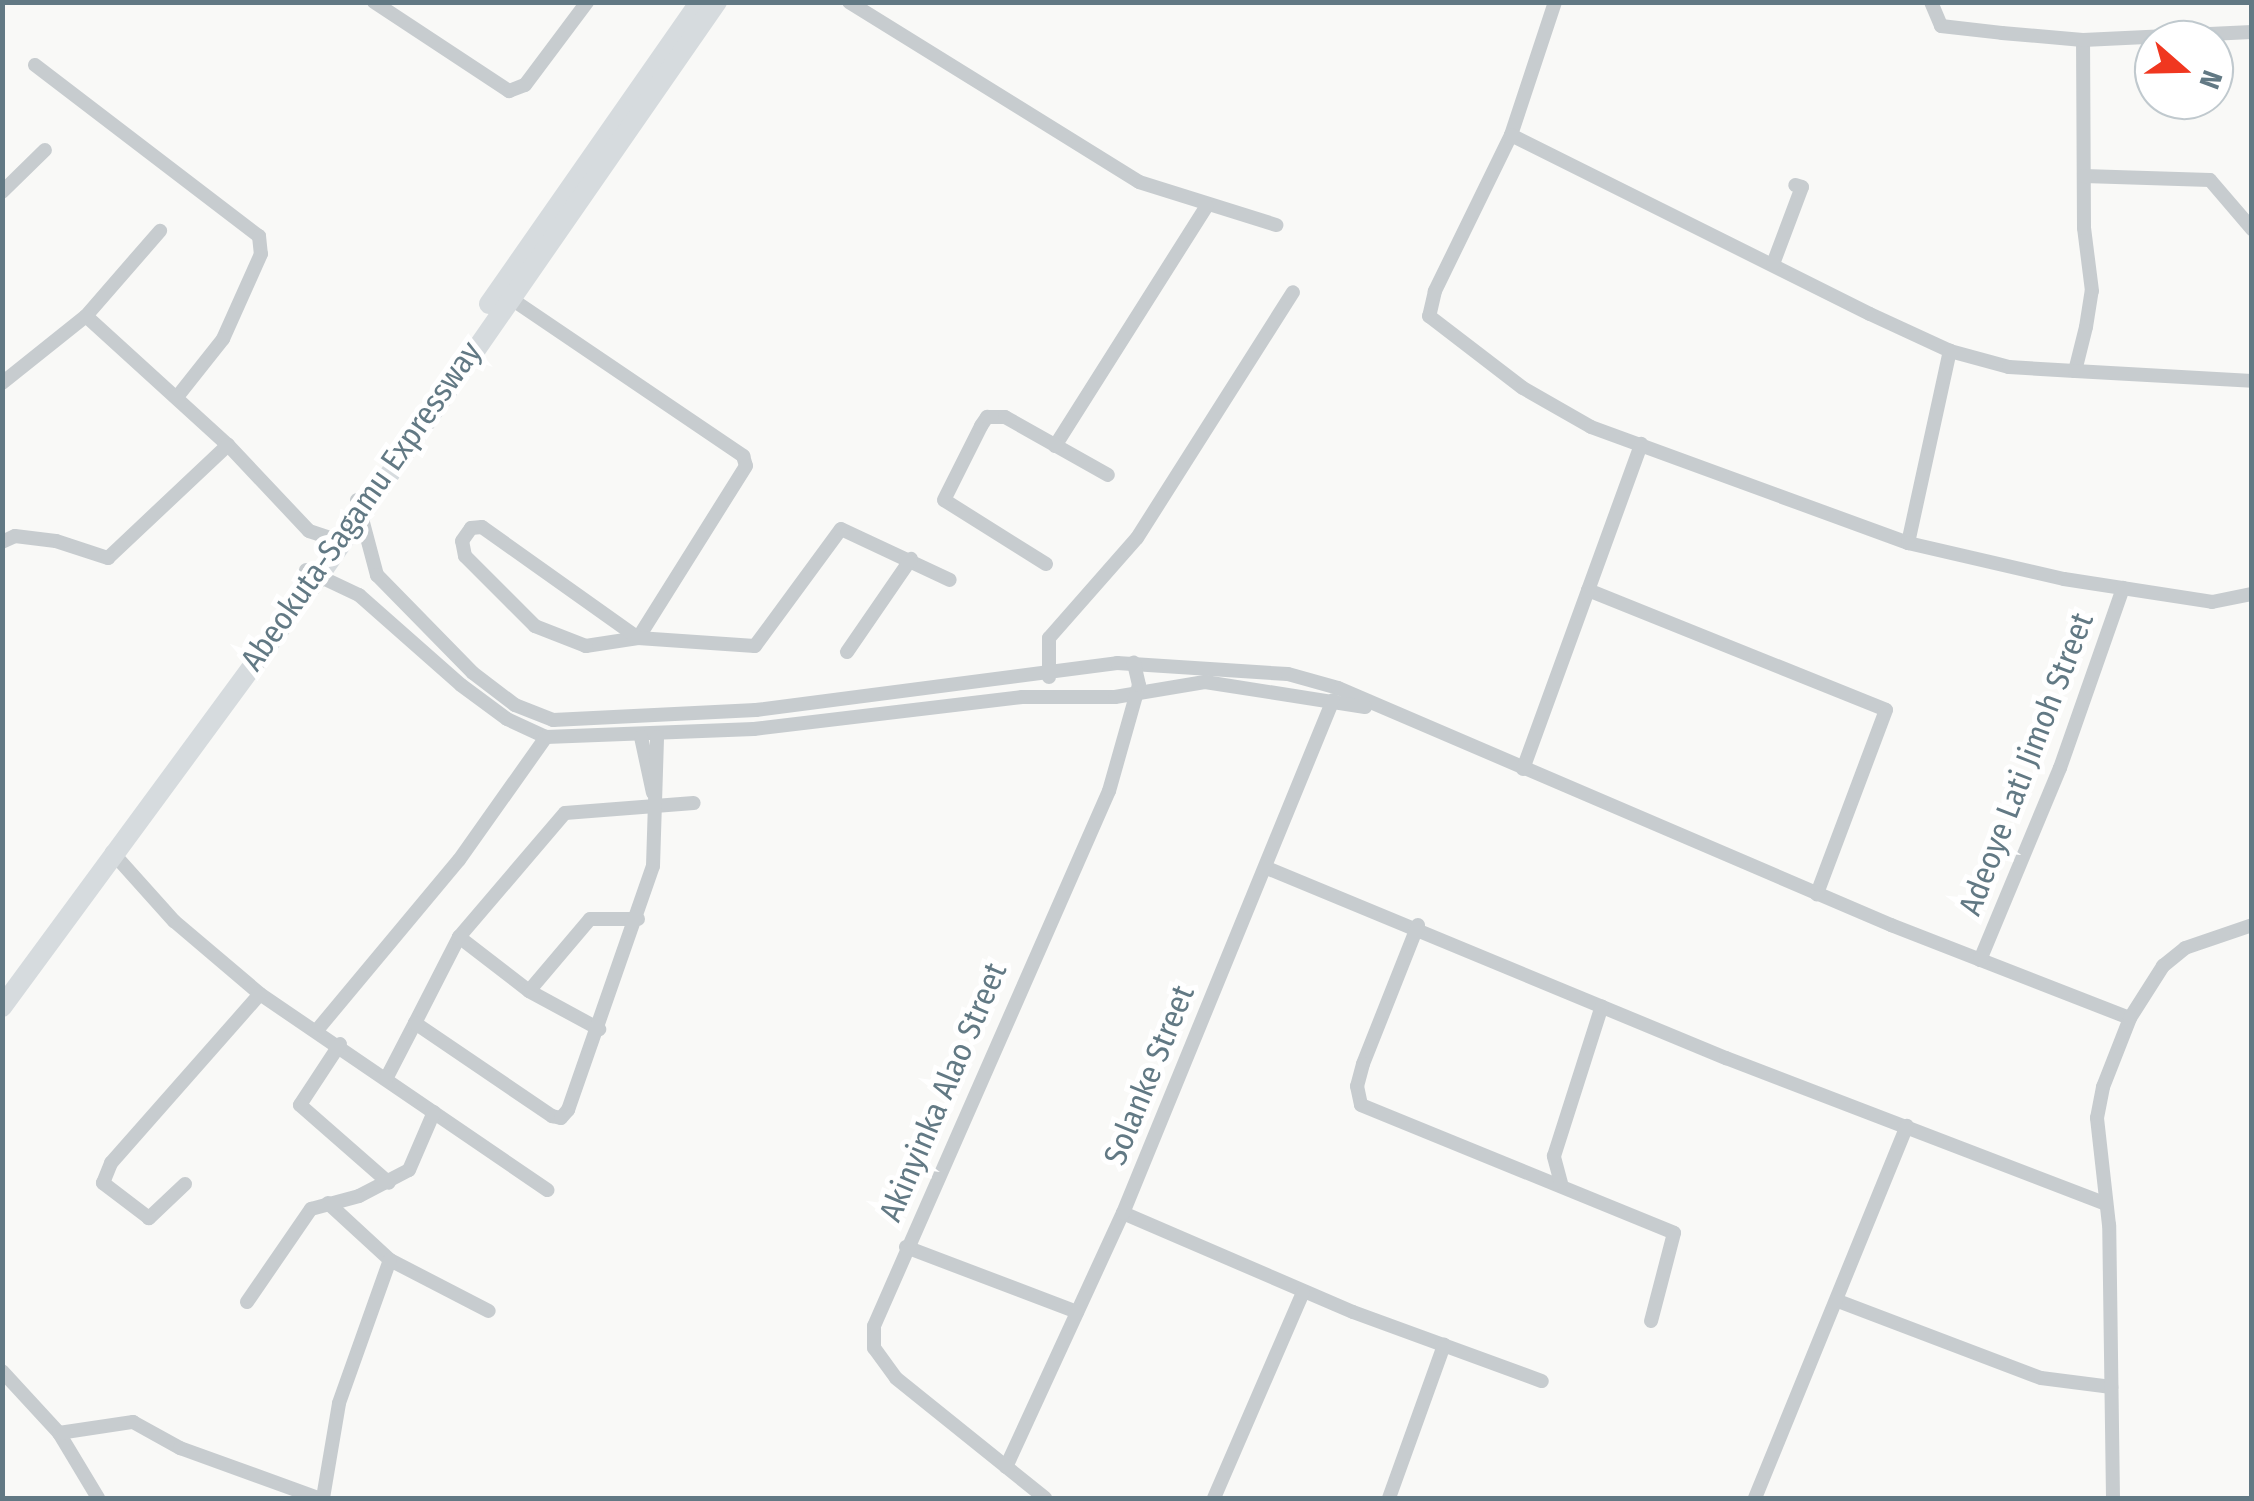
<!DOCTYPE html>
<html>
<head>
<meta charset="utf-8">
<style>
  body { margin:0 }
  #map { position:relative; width:2254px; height:1501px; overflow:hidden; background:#f9f9f7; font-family:"Fira Sans Condensed",sans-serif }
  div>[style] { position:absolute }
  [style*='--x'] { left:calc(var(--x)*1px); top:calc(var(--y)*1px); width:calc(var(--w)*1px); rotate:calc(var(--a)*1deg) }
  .minor>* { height:14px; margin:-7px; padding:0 7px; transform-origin:7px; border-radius:7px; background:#c7cccf }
  .highway>* { height:20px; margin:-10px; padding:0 10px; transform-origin:10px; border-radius:10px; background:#d6dbde }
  span { translate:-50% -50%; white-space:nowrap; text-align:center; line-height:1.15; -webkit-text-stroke:10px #fff; paint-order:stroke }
  .street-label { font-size:32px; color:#627984 }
  .frame { position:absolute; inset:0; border:5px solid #627984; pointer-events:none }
  .north { position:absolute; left:2134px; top:20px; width:100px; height:100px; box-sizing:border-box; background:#fff; border:2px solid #c0c9ce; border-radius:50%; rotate:110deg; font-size:28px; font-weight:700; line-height:40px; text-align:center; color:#627984 }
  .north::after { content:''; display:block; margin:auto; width:35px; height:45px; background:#f03720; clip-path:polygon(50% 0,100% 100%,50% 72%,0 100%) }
</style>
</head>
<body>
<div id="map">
  <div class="minor">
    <i style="--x:374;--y:2;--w:162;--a:33.4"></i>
    <i style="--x:509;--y:91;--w:17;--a:-21"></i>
    <i style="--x:525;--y:85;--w:104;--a:-53.2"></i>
    <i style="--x:849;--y:2;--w:341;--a:31.8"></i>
    <i style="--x:1139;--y:182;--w:144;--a:17.4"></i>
    <i style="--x:1555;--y:2;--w:140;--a:108.3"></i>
    <i style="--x:1511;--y:135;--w:401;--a:26.5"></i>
    <i style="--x:1870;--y:314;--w:88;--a:24.8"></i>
    <i style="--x:1950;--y:351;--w:61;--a:15.2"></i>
    <i style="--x:2009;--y:367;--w:66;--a:3.5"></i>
    <i style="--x:2075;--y:371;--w:45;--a:-76"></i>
    <i style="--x:2086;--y:327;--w:36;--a:-81"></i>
    <i style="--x:2092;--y:291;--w:64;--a:-97.2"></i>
    <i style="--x:2084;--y:228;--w:188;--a:-90.3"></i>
    <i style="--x:1931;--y:2;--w:26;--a:67"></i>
    <i style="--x:1941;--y:26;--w:61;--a:6.5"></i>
    <i style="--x:2002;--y:33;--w:81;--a:4.9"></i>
    <i style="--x:2083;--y:40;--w:169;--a:-2.7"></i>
    <i style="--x:35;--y:65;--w:282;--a:37.4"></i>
    <i style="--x:259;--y:236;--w:18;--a:84"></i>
    <i style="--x:261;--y:254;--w:93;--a:114.1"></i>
    <i style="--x:223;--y:339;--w:74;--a:128.4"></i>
    <i style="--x:1511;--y:135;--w:174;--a:116"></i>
    <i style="--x:1435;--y:291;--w:26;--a:103"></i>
    <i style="--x:1429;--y:316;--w:118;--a:37.5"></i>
    <i style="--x:1523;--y:388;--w:78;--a:29.8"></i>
    <i style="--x:1591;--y:427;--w:338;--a:20.1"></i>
    <i style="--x:1908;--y:543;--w:197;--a:-77.7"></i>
    <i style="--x:2084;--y:176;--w:126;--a:1.8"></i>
    <i style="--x:2210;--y:180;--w:65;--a:49.4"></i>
    <i style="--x:2;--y:192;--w:60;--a:-44.3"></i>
    <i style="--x:1773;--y:264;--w:82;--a:-69.4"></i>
    <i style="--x:1802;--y:187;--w:7;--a:-164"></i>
    <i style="--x:510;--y:298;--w:282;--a:34.1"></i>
    <i style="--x:743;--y:456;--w:10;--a:73"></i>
    <i style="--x:746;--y:466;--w:203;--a:122.1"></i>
    <i style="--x:638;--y:638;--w:53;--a:171.3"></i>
    <i style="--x:586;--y:646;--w:55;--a:-158.6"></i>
    <i style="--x:535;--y:626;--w:99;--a:-135"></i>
    <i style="--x:465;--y:556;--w:15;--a:-101"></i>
    <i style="--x:462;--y:541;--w:16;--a:-55"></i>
    <i style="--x:471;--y:528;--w:11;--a:-5"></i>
    <i style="--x:482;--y:527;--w:191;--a:35.4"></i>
    <i style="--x:638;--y:638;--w:117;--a:3.9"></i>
    <i style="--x:755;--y:646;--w:145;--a:-53.7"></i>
    <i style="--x:841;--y:529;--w:120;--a:25.1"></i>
    <i style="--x:86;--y:316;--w:113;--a:-49"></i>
    <i style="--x:2075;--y:371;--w:177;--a:3.2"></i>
    <i style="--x:2;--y:383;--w:107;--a:-38.6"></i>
    <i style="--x:86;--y:316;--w:192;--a:42.3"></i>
    <i style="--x:228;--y:445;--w:118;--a:46.7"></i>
    <i style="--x:309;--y:531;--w:22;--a:18"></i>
    <i style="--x:1055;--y:446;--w:284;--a:-57.7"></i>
    <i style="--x:357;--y:500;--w:78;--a:75.1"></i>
    <i style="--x:377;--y:575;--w:137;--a:45.6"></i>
    <i style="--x:473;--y:673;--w:53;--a:37.3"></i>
    <i style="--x:515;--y:705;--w:41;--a:21.5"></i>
    <i style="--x:553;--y:720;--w:203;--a:-2.8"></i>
    <i style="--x:756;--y:710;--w:364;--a:-7.4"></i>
    <i style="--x:1117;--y:663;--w:171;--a:3.7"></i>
    <i style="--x:1288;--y:674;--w:52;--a:15.6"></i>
    <i style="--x:1338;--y:688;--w:602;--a:23.2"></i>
    <i style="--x:1891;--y:925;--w:256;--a:21.3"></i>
    <i style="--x:2;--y:542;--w:14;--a:-25"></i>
    <i style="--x:15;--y:536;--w:41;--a:7"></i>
    <i style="--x:56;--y:541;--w:55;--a:18.1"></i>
    <i style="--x:108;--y:558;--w:165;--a:-43.3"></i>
    <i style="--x:1908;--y:543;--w:160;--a:13"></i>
    <i style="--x:2064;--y:579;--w:150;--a:8.8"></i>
    <i style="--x:2212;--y:602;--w:41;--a:-11.3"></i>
    <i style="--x:1046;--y:564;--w:120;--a:-147.9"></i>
    <i style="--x:944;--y:500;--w:83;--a:-63.4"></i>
    <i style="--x:981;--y:426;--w:11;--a:-56"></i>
    <i style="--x:987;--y:417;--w:18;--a:0"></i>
    <i style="--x:1005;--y:417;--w:118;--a:29.4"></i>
    <i style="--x:306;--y:570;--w:59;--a:25.3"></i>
    <i style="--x:359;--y:595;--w:136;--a:41.4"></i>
    <i style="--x:461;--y:685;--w:57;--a:36.5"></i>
    <i style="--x:507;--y:719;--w:43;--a:24.8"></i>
    <i style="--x:546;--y:737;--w:208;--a:-2.2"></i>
    <i style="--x:754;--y:729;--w:270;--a:-6.8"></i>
    <i style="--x:1022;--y:697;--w:93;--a:0"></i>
    <i style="--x:1115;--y:697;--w:91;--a:-9.5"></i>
    <i style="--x:1205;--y:682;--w:162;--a:8.9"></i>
    <i style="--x:1588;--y:590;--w:321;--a:21.9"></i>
    <i style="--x:1886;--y:710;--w:197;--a:110.6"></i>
    <i style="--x:847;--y:652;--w:113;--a:-55.5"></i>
    <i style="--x:1049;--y:677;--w:39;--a:-90"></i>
    <i style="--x:1049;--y:638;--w:133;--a:-48.7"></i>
    <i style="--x:1137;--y:538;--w:291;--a:-57.6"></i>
    <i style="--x:641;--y:737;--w:57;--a:77.9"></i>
    <i style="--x:1523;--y:769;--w:346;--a:-70"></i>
    <i style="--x:112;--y:852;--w:93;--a:48.1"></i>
    <i style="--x:174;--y:921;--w:113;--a:40.3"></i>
    <i style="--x:260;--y:994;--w:348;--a:34.3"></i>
    <i style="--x:1267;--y:868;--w:497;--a:22.5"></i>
    <i style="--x:1726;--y:1058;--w:407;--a:21"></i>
    <i style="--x:1418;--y:925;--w:149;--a:111.6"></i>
    <i style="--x:1363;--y:1064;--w:23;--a:105"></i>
    <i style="--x:1357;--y:1086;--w:19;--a:78"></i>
    <i style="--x:1361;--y:1105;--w:338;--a:22.2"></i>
    <i style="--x:1674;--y:1233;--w:91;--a:104.6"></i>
    <i style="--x:459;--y:937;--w:88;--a:37.6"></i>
    <i style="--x:529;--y:991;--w:80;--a:28.5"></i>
    <i style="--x:1980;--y:960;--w:208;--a:-67.4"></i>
    <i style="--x:2060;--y:768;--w:191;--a:-70.7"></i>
    <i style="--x:529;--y:991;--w:94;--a:-49.7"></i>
    <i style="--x:590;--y:919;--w:48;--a:0"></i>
    <i style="--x:415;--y:1023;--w:97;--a:-62.9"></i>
    <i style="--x:459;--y:937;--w:163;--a:-49.5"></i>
    <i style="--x:565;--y:813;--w:129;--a:-4.4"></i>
    <i style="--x:318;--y:1029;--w:220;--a:-50.2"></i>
    <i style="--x:459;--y:860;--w:151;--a:-54.7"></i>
    <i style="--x:340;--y:1044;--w:73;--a:123.3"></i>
    <i style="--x:300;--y:1105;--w:118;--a:41.2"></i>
    <i style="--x:386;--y:1079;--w:63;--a:-62.6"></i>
    <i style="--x:415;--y:1023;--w:166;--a:34.2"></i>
    <i style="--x:552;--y:1116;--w:9;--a:13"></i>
    <i style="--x:561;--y:1118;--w:11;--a:-49"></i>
    <i style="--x:568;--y:1110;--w:258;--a:-70.8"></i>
    <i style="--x:653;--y:866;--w:129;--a:-88.2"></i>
    <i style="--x:1561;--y:1183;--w:28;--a:-105"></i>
    <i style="--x:1554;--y:1156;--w:157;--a:-72.3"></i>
    <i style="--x:185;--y:1184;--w:50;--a:136.6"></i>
    <i style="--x:149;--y:1218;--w:58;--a:-142.7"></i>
    <i style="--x:103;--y:1183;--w:22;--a:-68"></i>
    <i style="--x:111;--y:1163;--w:225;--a:-48.6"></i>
    <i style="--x:328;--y:1203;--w:84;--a:42.6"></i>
    <i style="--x:390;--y:1260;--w:111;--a:27.3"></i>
    <i style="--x:1123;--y:1213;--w:250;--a:23.3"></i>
    <i style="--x:1353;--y:1312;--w:201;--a:20.1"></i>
    <i style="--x:906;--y:1247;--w:183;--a:20.8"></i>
    <i style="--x:1838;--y:1301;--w:217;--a:20.8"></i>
    <i style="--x:2041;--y:1378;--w:71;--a:7.3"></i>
    <i style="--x:247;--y:1302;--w:113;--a:-55.5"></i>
    <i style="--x:311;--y:1209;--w:50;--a:-15.2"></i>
    <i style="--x:359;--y:1196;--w:56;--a:-27.5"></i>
    <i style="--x:409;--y:1170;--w:63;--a:-66.7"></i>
    <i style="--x:2;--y:1371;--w:84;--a:47.4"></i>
    <i style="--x:59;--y:1433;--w:76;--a:59"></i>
    <i style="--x:59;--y:1433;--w:75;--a:-8.5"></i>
    <i style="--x:133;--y:1422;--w:54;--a:29"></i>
    <i style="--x:180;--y:1448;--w:147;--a:19.9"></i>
    <i style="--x:1006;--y:1467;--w:280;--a:-65.3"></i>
    <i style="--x:1123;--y:1213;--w:554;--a:-67.74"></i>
    <i style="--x:323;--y:1498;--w:96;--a:-80.4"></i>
    <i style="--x:339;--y:1403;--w:152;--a:-70.4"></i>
    <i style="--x:1045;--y:1498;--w:191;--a:-141.2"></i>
    <i style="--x:896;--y:1378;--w:37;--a:-126"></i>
    <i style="--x:874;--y:1348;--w:22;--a:-90"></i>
    <i style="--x:874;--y:1326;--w:584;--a:-66.29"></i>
    <i style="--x:1109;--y:791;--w:110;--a:-74.2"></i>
    <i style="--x:1139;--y:685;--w:23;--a:-103"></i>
    <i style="--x:1214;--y:1498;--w:224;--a:-66.6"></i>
    <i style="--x:1389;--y:1498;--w:163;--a:-70.2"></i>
    <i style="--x:1755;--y:1498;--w:402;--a:-67.8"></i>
    <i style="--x:2113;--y:1498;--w:273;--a:-90.8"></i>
    <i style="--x:2109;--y:1225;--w:108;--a:-96.4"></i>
    <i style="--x:2097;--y:1118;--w:32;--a:-79"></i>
    <i style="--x:2103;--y:1087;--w:74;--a:-68.6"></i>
    <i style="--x:2130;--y:1018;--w:62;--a:-57.6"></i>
    <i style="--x:2163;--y:966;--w:28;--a:-39"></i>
    <i style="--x:2185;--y:948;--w:71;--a:-18.9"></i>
  </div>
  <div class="highway">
    <i style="--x:489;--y:304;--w:368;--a:-55.1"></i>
    <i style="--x:2;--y:1007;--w:539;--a:-53.68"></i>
    <i style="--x:321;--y:573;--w:695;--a:-55.26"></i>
  </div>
  <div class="street-label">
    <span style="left:361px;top:506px;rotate:-55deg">Abeokuta-Sagamu Expressway</span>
    <span style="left:2026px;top:764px;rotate:-69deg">Adeoye Lati Jimoh Street</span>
    <span style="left:1149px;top:1075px;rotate:-68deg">Solanke Street</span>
    <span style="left:943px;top:1092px;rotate:-67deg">Akinyinka Alao Street</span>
  </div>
  <div class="frame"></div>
  <div class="north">N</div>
</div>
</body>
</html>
